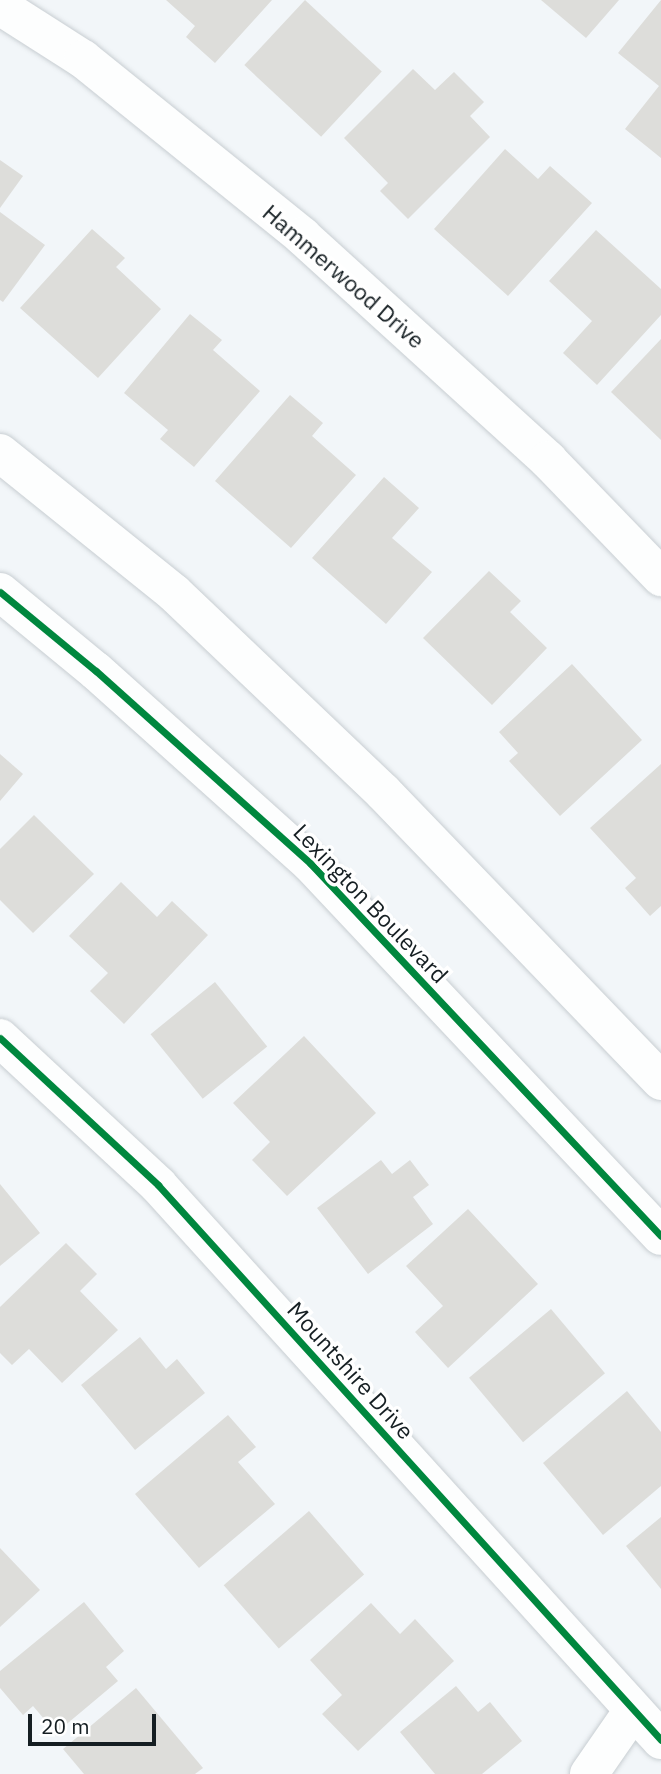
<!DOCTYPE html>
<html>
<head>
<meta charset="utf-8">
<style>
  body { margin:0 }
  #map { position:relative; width:661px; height:1774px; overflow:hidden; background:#f2f6f9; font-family:"IBM Plex Sans",sans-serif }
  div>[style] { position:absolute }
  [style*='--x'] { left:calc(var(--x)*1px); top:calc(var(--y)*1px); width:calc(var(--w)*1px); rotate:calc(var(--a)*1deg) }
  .building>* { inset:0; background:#ddddda; transform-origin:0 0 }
  .roads { filter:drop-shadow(0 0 2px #c8ced2) drop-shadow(0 0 2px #c8ced2) }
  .minor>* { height:38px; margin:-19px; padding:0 19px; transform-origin:19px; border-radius:19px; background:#fdfefe }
  .cycleway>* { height:7px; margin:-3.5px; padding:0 3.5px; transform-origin:3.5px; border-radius:3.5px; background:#00873e }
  span { translate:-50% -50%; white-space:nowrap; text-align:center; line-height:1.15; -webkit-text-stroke:7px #fff; paint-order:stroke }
  .street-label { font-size:23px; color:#151e22 }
  .scale { position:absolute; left:28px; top:1714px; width:128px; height:32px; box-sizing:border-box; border:4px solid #151e22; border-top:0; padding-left:9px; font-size:21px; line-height:24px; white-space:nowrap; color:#151e22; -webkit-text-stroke:5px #fff; paint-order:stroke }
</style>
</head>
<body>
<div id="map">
  <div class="building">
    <i style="clip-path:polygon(166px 0,272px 0,215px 63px,186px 37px,195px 26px)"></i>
    <i style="left:305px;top:0;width:105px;height:89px;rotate:43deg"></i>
    <i style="clip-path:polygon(541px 0,619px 0,586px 38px)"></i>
    <i style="clip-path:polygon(661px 0,661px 158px,625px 129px,659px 86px,618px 53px)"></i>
    <i style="clip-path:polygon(413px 69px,435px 90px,454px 72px,484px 102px,470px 116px,490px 137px,408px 219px,380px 191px,388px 183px,344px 138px)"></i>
    <i style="clip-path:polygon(505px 149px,538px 179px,550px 166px,592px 203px,508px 296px,434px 229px)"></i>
    <i style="clip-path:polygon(0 160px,23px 176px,0 208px)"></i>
    <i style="clip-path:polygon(0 212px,45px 245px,3px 302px,0 300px)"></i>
    <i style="clip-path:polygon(92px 229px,125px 258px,116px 267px,161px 309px,98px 378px,20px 308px)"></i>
    <i style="clip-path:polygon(596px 230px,661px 289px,661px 315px,597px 385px,563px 353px,592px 321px,549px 281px)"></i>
    <i style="clip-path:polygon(190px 314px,222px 340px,213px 350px,260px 391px,194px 467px,160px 439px,168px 430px,124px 393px)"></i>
    <i style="clip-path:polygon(661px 339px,661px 440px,611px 392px)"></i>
    <i style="clip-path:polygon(290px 395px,323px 423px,312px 436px,356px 475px,291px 548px,215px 481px)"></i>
    <i style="clip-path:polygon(384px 477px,419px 508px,392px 538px,432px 572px,386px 624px,312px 558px)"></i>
    <i style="clip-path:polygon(489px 571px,521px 601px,510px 612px,547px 648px,492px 705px,423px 638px)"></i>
    <i style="clip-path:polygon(572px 664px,642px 740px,560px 816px,509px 761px,518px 753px,499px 732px)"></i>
    <i style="clip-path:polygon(0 754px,23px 774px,0 801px)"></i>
    <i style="clip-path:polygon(661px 764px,661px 906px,650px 916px,625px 888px,636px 878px,590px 828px)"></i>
    <i style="clip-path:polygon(34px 815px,94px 874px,33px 933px,0 900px,0 849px)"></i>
    <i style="clip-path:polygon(121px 882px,157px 917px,172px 901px,208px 935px,124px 1024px,90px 991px,108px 973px,69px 936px)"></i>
    <i style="left:215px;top:982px;width:83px;height:83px;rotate:51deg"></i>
    <i style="clip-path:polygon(304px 1036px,376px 1113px,287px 1196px,252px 1160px,270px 1142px,233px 1103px)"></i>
    <i style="clip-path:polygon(381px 1160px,392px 1174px,410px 1160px,429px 1185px,413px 1197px,433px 1224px,368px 1274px,317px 1208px)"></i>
    <i style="clip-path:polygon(0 1184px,40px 1233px,0 1266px)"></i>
    <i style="clip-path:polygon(468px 1209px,538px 1284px,448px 1368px,415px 1332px,443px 1306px,406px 1266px)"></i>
    <i style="clip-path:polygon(66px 1243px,97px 1274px,80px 1291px,118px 1330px,62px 1383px,29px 1349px,12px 1365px,0 1353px,0 1307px)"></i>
    <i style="left:551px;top:1309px;width:84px;height:107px;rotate:50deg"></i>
    <i style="clip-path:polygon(140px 1337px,166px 1369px,177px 1359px,205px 1393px,135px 1450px,81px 1385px)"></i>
    <i style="clip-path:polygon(627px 1391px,661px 1432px,661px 1486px,603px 1535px,543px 1463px)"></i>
    <i style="clip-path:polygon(228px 1415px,256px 1447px,238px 1462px,275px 1504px,199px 1568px,135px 1494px)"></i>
    <i style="left:309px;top:1511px;width:84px;height:113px;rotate:49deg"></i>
    <i style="clip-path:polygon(661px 1517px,661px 1589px,626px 1546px)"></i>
    <i style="clip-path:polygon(0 1548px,40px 1590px,0 1627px)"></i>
    <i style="clip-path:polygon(84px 1602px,124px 1651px,106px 1667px,118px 1681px,56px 1733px,33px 1706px,23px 1715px,0 1688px,0 1671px)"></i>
    <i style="clip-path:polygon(371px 1603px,400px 1634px,415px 1619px,454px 1661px,358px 1751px,322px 1714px,342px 1695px,310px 1660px)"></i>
    <i style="clip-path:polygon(456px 1686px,478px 1712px,490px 1702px,522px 1741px,482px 1774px,435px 1774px,400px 1732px)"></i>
    <i style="clip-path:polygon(136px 1688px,203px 1768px,195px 1774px,84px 1774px,63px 1749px)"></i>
  </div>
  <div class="roads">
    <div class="minor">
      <i style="--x:0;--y:6;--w:98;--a:32.6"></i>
      <i style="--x:83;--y:59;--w:282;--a:38.9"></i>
      <i style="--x:302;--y:236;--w:333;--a:42.3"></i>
      <i style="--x:548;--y:460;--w:163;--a:46"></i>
      <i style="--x:0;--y:453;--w:223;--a:38.8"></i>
      <i style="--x:174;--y:593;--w:289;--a:43.6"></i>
      <i style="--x:383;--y:792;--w:401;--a:46.1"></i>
      <i style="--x:0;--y:592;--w:124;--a:39.5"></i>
      <i style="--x:96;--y:671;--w:288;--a:41.9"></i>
      <i style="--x:310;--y:863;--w:512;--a:46.74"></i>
      <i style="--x:0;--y:1038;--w:216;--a:42.9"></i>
      <i style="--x:158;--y:1185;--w:749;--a:47.81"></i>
      <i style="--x:589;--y:1774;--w:75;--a:-55.3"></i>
    </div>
  </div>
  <div class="cycleway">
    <i style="--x:0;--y:592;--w:124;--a:39.5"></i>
    <i style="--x:96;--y:671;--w:288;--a:41.9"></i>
    <i style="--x:310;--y:863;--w:512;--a:46.74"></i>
    <i style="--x:0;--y:1038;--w:216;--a:42.9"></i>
    <i style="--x:158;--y:1185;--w:749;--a:47.81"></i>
  </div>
  <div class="street-label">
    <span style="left:344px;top:276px;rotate:41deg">Hammerwood Drive</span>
    <span style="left:371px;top:903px;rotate:46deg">Lexington Boulevard</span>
    <span style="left:351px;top:1370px;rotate:48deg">Mountshire Drive</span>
  </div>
  <div class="scale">20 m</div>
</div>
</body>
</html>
